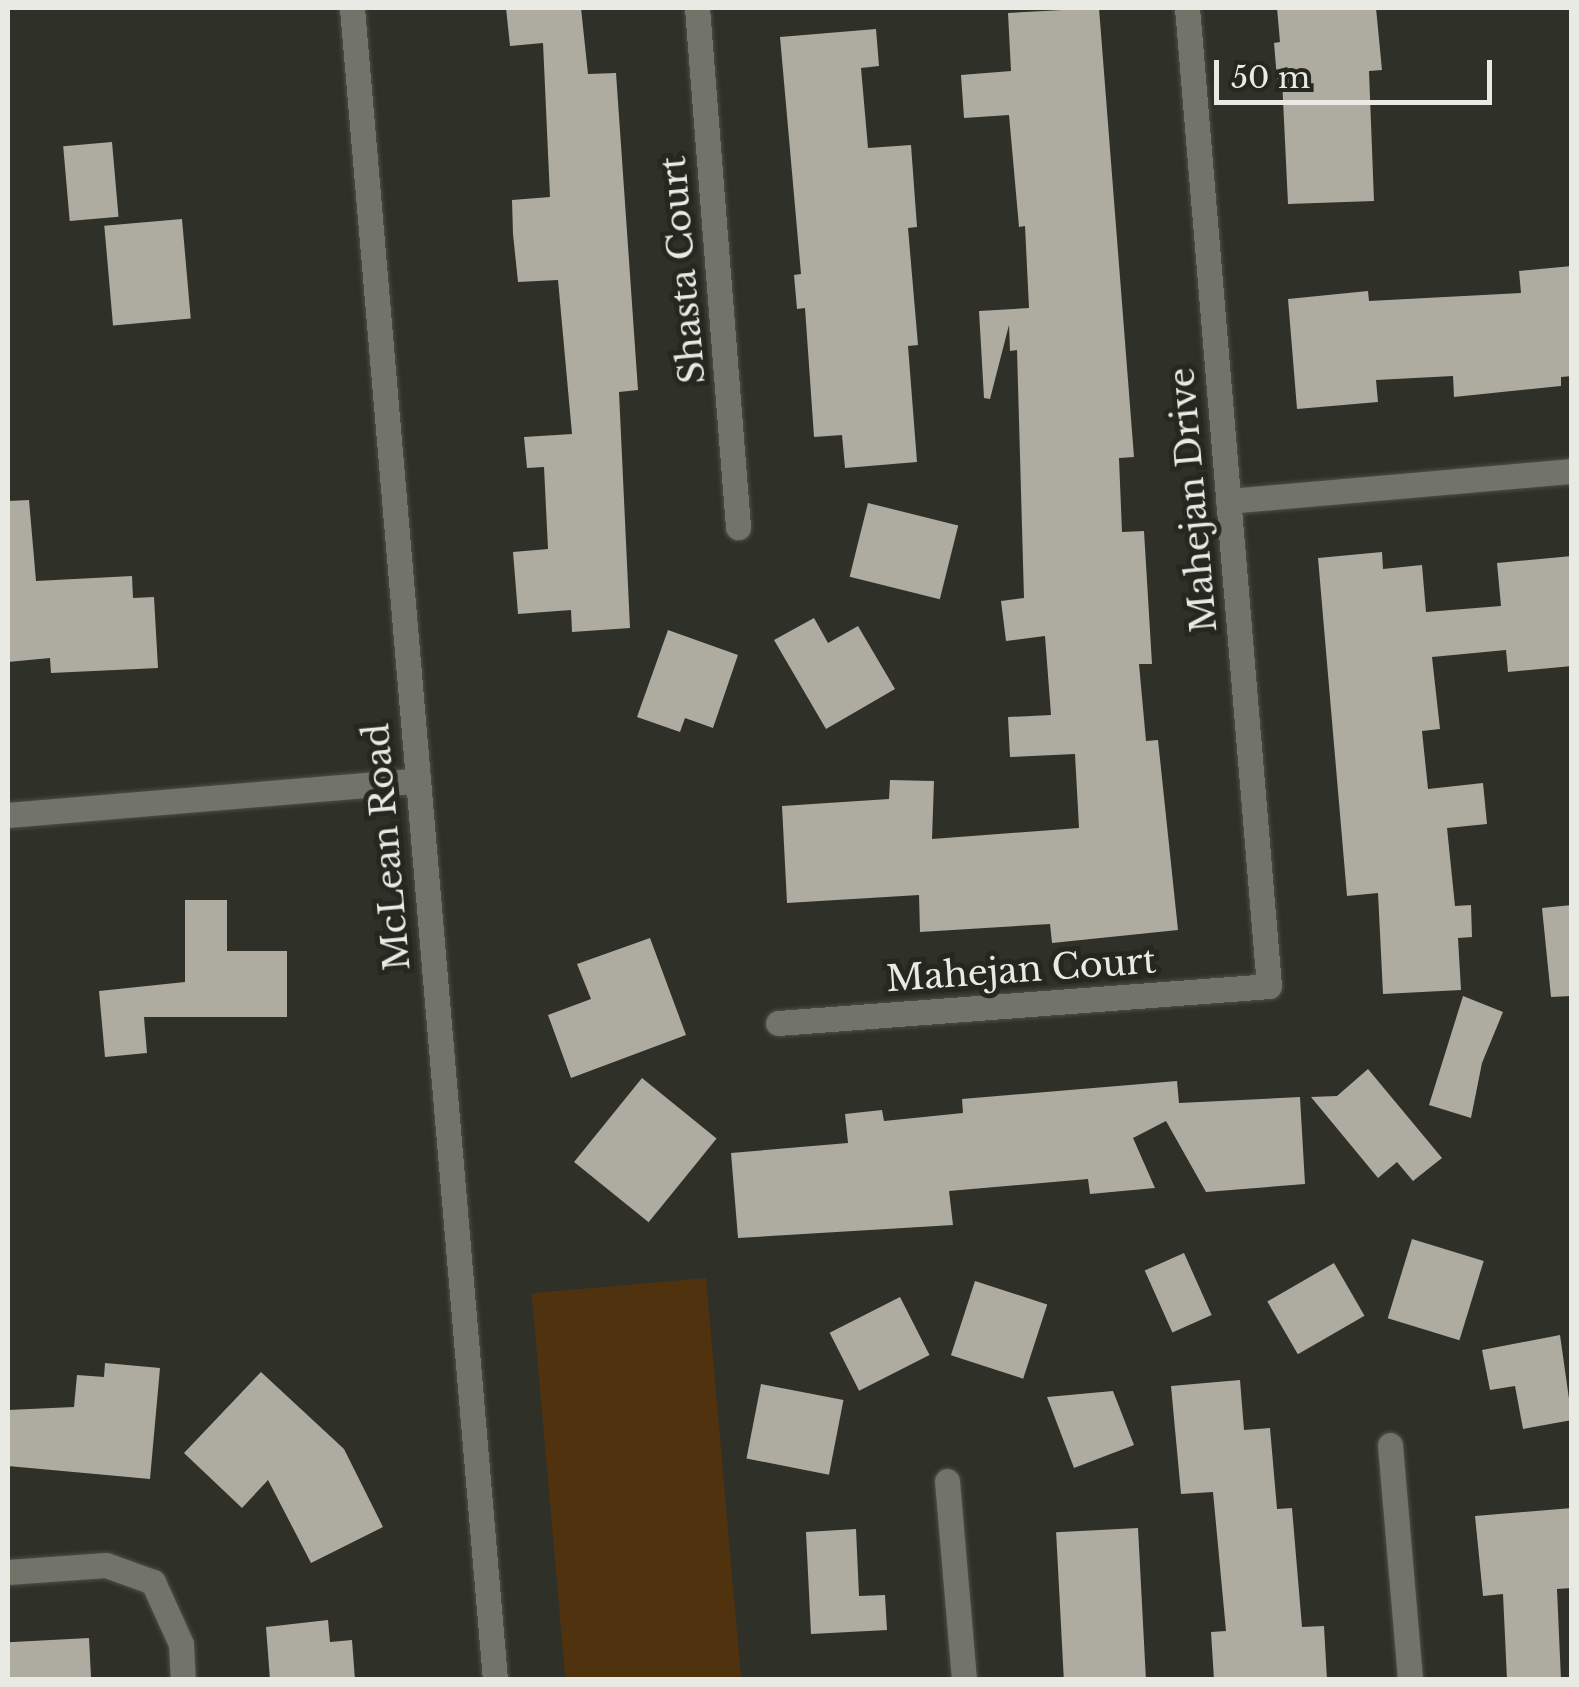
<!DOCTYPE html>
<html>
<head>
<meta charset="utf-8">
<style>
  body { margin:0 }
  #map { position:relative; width:1579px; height:1687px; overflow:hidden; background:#2f3028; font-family:"Libre Baskerville",serif }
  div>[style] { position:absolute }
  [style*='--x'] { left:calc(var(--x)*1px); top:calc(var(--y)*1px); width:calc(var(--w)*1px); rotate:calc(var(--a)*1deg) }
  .green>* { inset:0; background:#51320f; transform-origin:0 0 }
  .building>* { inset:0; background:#aeaba1; transform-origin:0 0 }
  .roads { filter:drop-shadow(0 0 2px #4e4f48) drop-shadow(0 0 2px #4e4f48) }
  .minor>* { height:25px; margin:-12.5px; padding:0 12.5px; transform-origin:12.5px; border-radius:12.5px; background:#727369 }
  span { translate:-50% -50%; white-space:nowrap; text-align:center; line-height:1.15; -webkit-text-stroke:10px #26271e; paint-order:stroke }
  .street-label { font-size:35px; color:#e9eae4 }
  .frame { position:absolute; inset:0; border:10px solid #e9eae4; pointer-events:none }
  .scale { position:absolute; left:1214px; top:60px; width:278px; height:45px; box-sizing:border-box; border:5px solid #e9eae4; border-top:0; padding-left:12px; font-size:30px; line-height:35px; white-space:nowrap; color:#e9eae4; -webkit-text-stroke:8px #26271e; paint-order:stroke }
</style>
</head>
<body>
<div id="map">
  <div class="green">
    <i style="left:706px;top:1278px;width:402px;height:175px;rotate:85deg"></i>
  </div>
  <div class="building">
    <i style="clip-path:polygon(506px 8px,581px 8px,588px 74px,616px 73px,638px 390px,619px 392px,630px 628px,572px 632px,571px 610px,518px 614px,513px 552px,548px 549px,544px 467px,527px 468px,524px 437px,572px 434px,558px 280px,518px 282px,513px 234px,512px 200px,550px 197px,543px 43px,510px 46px)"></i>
    <i style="clip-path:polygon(1099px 8px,1134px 457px,1119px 458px,1122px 532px,1144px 531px,1152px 664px,1139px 664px,1146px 741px,1158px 740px,1178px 930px,1052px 943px,1050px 924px,920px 932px,919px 895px,787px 903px,782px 806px,889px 799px,890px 780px,934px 781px,932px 839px,1079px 828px,1075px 754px,1010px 757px,1008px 717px,1051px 715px,1045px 636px,1006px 641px,1001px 601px,1024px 598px,1017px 350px,1010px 351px,1009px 325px,990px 399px,984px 398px,979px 311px,1029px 308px,1025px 226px,1019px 227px,1009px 115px,964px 118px,961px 75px,1011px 71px,1008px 13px)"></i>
    <i style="clip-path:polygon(1277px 8px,1376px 8px,1382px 70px,1369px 71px,1374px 201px,1288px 204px,1282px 79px,1277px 79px,1274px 43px,1280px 42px)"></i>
    <i style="clip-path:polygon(876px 29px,879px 66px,861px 68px,868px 148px,911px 145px,917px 227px,908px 228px,918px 345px,908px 346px,917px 462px,845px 468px,842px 435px,814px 437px,805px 308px,797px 309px,794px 275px,801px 274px,780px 37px)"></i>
    <i style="left:112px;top:142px;width:75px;height:49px;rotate:85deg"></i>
    <i style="left:182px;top:219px;width:100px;height:78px;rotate:85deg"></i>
    <i style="clip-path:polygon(1572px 266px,1572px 376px,1561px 377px,1561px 386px,1454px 397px,1453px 376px,1376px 380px,1378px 402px,1297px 409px,1288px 299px,1368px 291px,1369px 301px,1521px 293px,1519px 271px)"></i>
    <i style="clip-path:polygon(29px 500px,36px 581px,132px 576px,133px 598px,154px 597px,158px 668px,51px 673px,50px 658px,8px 662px,8px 501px)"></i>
    <i style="left:868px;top:503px;width:93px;height:76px;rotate:14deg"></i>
    <i style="clip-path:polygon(1382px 552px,1383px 569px,1422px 565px,1426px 612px,1501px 606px,1497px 563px,1572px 556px,1572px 666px,1508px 672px,1506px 650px,1432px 657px,1440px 729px,1422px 731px,1428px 789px,1483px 783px,1487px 824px,1447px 828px,1455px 906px,1471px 905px,1472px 937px,1458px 938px,1461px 990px,1383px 994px,1378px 893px,1347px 896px,1318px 558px)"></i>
    <i style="clip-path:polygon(814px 618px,828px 643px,858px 626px,895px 689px,826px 729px,774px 640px)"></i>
    <i style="clip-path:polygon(668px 630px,738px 655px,713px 728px,685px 718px,680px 732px,637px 717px)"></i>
    <i style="clip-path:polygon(185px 900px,227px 900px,227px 951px,287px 951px,287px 1017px,144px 1017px,147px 1053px,105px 1057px,99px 991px,185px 982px)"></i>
    <i style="clip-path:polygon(1572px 905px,1572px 996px,1551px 997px,1542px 908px)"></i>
    <i style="clip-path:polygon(650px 938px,686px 1035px,571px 1078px,548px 1015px,591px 999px,577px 964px)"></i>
    <i style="clip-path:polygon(1463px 996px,1503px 1012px,1482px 1063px,1471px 1118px,1429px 1105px)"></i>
    <i style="clip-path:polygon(1368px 1069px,1442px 1158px,1413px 1181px,1397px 1162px,1378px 1178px,1311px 1097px,1337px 1096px)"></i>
    <i style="left:642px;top:1078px;width:96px;height:108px;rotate:39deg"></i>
    <i style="clip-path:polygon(1177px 1081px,1179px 1103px,1300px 1097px,1305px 1184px,1206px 1192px,1166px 1121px,1133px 1138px,1155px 1188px,1090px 1194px,1088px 1179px,949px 1191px,953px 1225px,738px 1238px,731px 1153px,848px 1143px,845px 1114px,882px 1110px,884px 1121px,963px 1113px,962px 1099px)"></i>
    <i style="left:1412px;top:1239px;width:75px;height:83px;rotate:17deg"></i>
    <i style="left:1184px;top:1253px;width:68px;height:43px;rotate:66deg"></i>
    <i style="left:1334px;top:1263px;width:61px;height:77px;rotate:60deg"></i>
    <i style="left:975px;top:1281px;width:76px;height:78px;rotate:18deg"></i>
    <i style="left:900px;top:1297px;width:65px;height:79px;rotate:63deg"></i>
    <i style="clip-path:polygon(1560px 1335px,1572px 1420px,1523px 1429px,1515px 1386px,1490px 1390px,1482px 1350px)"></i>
    <i style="clip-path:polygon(105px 1363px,160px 1368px,150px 1479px,8px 1466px,8px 1410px,74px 1407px,77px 1375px,104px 1377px)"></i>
    <i style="clip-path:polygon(261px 1372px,344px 1449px,383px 1527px,311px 1563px,268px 1480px,242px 1508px,184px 1453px)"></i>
    <i style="clip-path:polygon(1240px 1380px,1244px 1430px,1270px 1428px,1277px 1509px,1292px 1508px,1302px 1627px,1324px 1626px,1327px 1680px,1214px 1680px,1211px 1632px,1226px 1631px,1213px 1492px,1181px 1494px,1171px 1386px)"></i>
    <i style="left:761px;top:1384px;width:84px;height:76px;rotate:11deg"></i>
    <i style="clip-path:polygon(1113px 1391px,1134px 1445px,1074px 1468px,1047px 1397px)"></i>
    <i style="clip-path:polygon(1572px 1508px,1572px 1588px,1557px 1589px,1561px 1680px,1507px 1680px,1503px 1594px,1483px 1596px,1475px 1516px)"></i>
    <i style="left:1138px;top:1528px;width:152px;height:82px;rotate:87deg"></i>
    <i style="clip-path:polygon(856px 1529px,859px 1596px,885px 1595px,887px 1630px,811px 1634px,806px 1532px)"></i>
    <i style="clip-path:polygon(328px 1620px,330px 1642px,352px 1640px,355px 1680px,270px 1680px,266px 1627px)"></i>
    <i style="left:89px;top:1638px;width:42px;height:81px;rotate:87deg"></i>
  </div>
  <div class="roads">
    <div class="minor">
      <i style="--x:352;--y:8;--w:1678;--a:85.11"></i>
      <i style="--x:697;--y:8;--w:521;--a:85.48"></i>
      <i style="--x:1228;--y:501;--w:345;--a:-5"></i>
      <i style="--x:8;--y:815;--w:409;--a:-4.8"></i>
      <i style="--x:778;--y:1023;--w:492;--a:-4.3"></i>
      <i style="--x:1269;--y:986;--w:981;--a:-94.79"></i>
      <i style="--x:1390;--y:1445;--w:236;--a:85.1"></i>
      <i style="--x:947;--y:1481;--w:200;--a:85.1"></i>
      <i style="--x:8;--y:1572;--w:98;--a:-4.1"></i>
      <i style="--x:106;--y:1565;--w:50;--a:19.9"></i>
      <i style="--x:153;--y:1582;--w:68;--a:65.7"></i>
      <i style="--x:181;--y:1644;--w:36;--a:87"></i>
    </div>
  </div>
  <div class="street-label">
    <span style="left:683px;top:270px;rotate:-95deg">Shasta Court</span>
    <span style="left:1193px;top:500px;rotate:-95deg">Mahejan Drive</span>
    <span style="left:387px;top:847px;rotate:-95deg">McLean Road</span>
    <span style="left:1021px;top:970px;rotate:-4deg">Mahejan Court</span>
  </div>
  <div class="frame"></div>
  <div class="scale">50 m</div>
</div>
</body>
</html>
